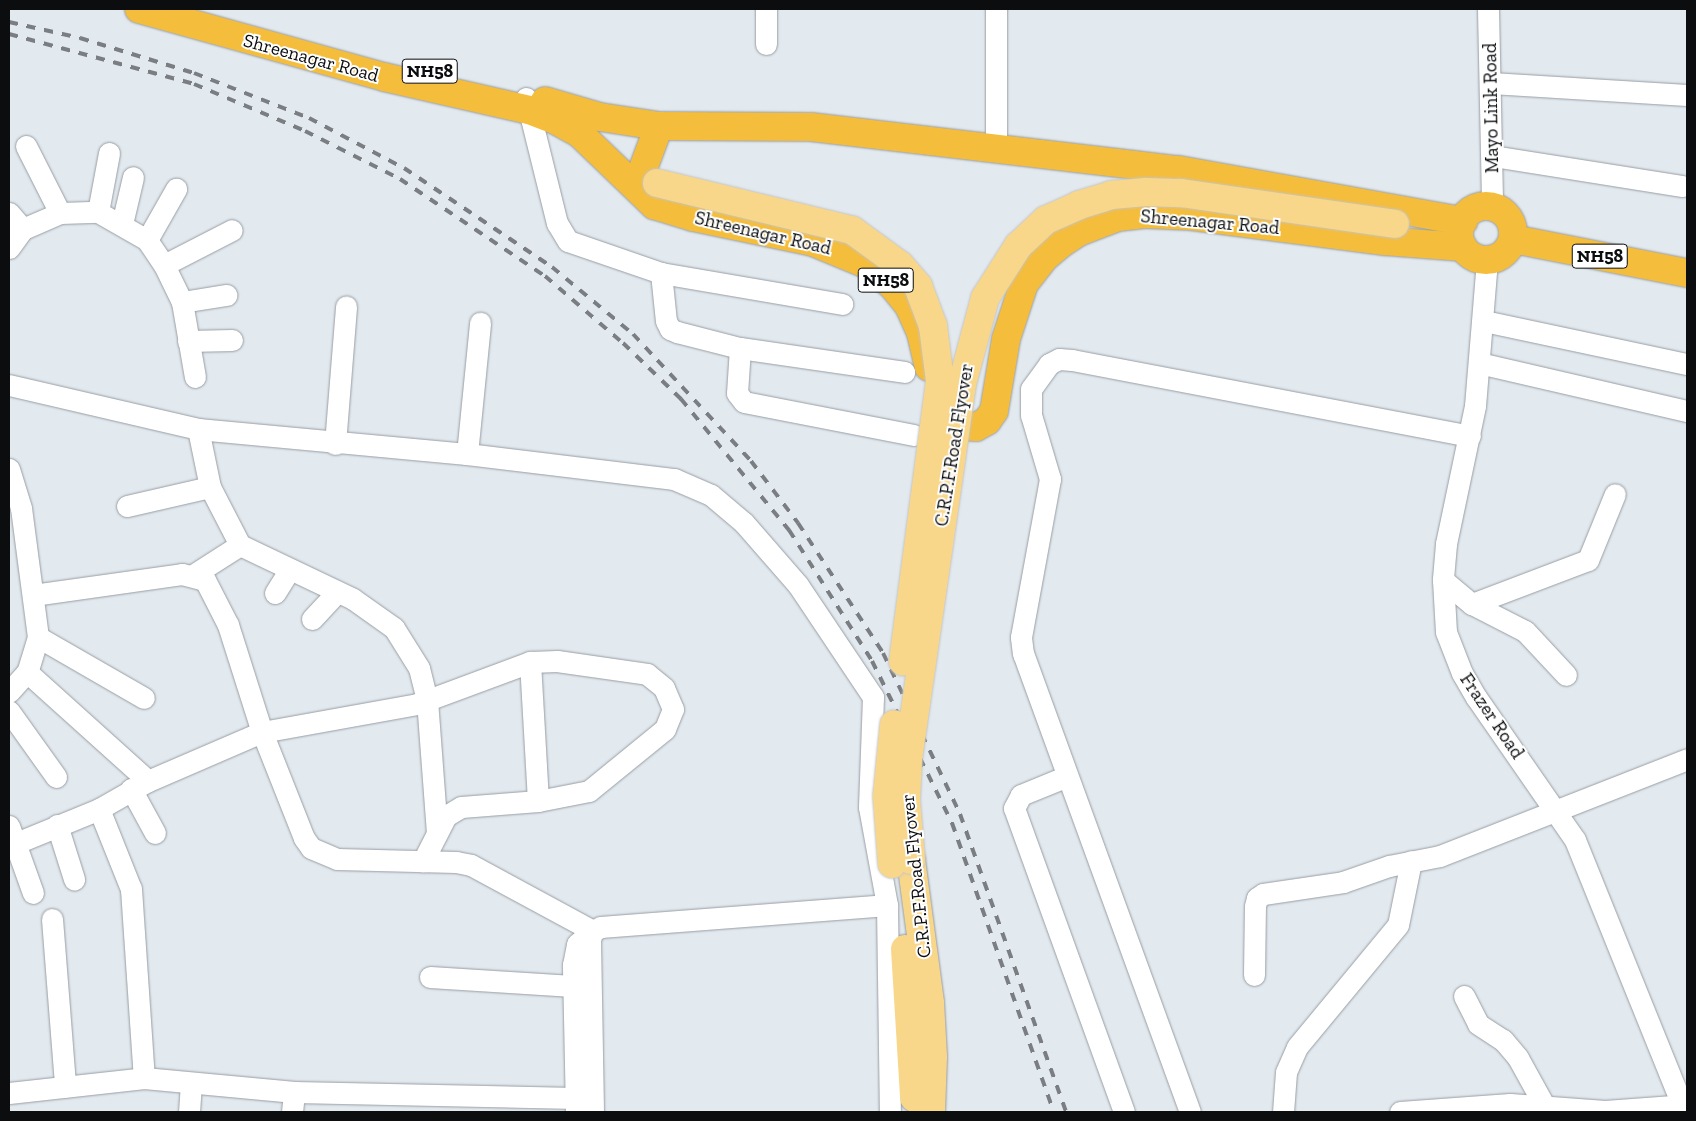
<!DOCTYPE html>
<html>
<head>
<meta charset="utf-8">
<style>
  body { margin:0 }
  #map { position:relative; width:1696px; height:1121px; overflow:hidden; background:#e2e9ef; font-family:"Zilla Slab",serif }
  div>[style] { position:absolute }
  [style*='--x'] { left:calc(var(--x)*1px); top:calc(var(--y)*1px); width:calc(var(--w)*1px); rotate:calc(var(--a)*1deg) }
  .roads { filter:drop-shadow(0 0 1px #989ea3) drop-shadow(0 0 1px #989ea3) }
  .minor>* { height:21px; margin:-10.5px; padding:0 10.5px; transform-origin:10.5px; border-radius:10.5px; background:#fff }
  .major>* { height:28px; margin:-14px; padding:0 14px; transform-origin:14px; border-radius:14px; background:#f9d78a }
  .highway>* { height:28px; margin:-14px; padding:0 14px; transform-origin:14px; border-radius:14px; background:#f5bd3c }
  .highway>.ring { margin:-14px; padding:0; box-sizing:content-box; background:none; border:28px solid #f5bd3c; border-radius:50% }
  .rail>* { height:4px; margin-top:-2px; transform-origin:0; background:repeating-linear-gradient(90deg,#7a7e82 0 9px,transparent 0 18px) }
  .bridges { filter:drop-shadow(0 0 1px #c4c5c5) drop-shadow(0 0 1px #c4c5c5) }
  .major-bridge>* { height:28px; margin:-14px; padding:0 14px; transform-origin:14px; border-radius:14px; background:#f9d78a }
  span { translate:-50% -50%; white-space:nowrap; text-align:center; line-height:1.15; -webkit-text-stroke:4px #fff; paint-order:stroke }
  .shield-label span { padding:1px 4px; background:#fff; border:1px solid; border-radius:4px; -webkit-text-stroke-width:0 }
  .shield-label { font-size:18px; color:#0b0d0f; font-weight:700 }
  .street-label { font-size:19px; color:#0b0d0f }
  .frame { position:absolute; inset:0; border:10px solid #0b0d0f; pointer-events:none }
</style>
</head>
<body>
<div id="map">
  <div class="roads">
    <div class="minor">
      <i style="--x:1488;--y:9;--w:198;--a:88.8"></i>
      <i style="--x:766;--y:44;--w:35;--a:-90"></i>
      <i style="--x:1491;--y:83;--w:196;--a:3.5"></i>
      <i style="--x:526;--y:98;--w:129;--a:76.1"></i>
      <i style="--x:557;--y:223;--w:21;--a:59"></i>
      <i style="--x:568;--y:241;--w:98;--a:19"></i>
      <i style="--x:661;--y:273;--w:184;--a:9.7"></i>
      <i style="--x:26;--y:146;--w:75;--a:63.1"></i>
      <i style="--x:996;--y:148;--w:139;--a:-90"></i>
      <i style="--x:1493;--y:156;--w:192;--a:9"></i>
      <i style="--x:98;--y:212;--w:60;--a:-79.4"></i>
      <i style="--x:9;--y:213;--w:21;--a:49"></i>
      <i style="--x:122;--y:224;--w:48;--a:-76.8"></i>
      <i style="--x:147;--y:240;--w:59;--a:-60.4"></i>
      <i style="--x:9;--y:248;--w:24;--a:-54"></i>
      <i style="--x:23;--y:229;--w:40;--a:-23.4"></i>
      <i style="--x:60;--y:213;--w:38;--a:-2"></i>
      <i style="--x:98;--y:212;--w:56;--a:29.7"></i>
      <i style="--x:147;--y:240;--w:30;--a:56"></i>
      <i style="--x:164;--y:265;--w:41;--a:64.1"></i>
      <i style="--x:182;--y:302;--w:76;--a:80.2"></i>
      <i style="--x:1487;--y:260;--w:146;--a:94.7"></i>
      <i style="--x:1475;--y:406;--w:141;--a:101.9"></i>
      <i style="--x:1446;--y:544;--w:36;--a:95"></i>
      <i style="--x:1443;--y:580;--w:52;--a:86.7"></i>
      <i style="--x:1446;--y:632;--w:44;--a:68.7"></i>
      <i style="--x:1462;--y:673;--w:28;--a:60"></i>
      <i style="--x:1476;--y:697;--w:174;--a:55.3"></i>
      <i style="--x:1575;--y:840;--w:293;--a:68"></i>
      <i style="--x:164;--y:265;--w:76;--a:-27.2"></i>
      <i style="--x:661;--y:273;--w:48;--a:84.1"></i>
      <i style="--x:666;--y:321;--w:9;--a:63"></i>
      <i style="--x:670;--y:329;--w:8;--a:23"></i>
      <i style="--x:677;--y:332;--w:65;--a:14.3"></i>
      <i style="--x:740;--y:348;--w:166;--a:8.3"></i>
      <i style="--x:182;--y:302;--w:45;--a:-9"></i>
      <i style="--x:1484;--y:321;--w:208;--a:12"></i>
      <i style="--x:188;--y:341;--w:44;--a:-1.3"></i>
      <i style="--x:740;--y:348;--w:45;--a:93.8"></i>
      <i style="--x:737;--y:393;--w:11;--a:52"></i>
      <i style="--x:744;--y:402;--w:173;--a:11"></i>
      <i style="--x:1479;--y:363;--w:213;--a:13"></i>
      <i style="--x:9;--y:385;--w:194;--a:13.1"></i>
      <i style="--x:198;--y:429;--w:270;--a:5.3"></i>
      <i style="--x:467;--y:454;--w:209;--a:6.9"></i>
      <i style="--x:674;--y:479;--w:40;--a:23.4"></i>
      <i style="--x:711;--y:495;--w:43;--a:40.3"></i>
      <i style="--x:744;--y:523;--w:82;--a:48.9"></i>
      <i style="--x:798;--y:585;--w:135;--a:56.2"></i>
      <i style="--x:873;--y:697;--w:110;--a:92.1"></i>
      <i style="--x:869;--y:807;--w:100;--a:79.6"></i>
      <i style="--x:887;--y:905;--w:207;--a:89.2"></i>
      <i style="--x:198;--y:429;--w:59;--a:78.3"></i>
      <i style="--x:210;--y:487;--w:65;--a:62.7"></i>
      <i style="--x:335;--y:444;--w:138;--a:-85.4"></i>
      <i style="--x:467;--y:454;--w:132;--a:-84.3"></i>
      <i style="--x:9;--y:469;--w:41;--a:72.9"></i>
      <i style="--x:21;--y:508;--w:130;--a:82.5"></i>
      <i style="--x:38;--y:637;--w:37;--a:107"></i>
      <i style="--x:27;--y:672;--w:27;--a:132"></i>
      <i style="--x:127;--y:506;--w:85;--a:-12.9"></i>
      <i style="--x:193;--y:575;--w:56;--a:-32.6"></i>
      <i style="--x:240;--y:545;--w:125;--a:25.5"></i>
      <i style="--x:353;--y:599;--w:50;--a:35.3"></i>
      <i style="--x:394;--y:628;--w:47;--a:58"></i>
      <i style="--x:419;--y:668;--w:33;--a:76"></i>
      <i style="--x:427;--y:700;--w:133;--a:85.7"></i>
      <i style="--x:1443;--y:580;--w:38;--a:40"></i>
      <i style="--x:1472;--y:604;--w:59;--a:27"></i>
      <i style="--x:1525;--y:631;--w:60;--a:47"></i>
      <i style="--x:275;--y:593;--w:28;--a:-58"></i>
      <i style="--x:33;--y:595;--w:150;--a:-8"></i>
      <i style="--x:182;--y:574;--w:24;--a:15"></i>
      <i style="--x:205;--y:580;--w:51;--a:62.9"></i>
      <i style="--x:228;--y:625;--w:112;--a:72.4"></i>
      <i style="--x:262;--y:732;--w:158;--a:-10.2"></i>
      <i style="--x:417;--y:704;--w:121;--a:-20.4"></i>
      <i style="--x:530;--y:662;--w:27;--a:-2"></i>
      <i style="--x:557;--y:661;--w:91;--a:8.2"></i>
      <i style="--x:647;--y:674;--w:22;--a:39"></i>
      <i style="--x:664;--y:688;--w:23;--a:67"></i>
      <i style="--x:673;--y:709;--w:22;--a:112"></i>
      <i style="--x:665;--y:729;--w:98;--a:140.8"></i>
      <i style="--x:589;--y:791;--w:52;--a:168.9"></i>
      <i style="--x:538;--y:801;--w:77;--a:175.5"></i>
      <i style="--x:461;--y:807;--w:17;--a:149"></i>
      <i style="--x:446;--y:816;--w:51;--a:117.1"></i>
      <i style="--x:1472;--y:604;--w:124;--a:-20.8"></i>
      <i style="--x:1588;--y:560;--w:71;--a:-67.8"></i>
      <i style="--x:312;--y:619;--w:37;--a:-47"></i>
      <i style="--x:38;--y:637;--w:122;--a:29.9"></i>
      <i style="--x:530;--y:662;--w:139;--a:86.7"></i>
      <i style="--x:27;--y:672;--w:163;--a:42"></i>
      <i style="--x:9;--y:711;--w:81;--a:54.5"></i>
      <i style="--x:1065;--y:777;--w:48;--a:157.8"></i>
      <i style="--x:1021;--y:795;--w:15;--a:118"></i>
      <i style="--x:1014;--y:808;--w:323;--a:70.1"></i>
      <i style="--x:131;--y:789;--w:50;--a:61.4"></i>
      <i style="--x:99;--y:809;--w:86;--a:68.2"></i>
      <i style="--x:131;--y:889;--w:189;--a:86.1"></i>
      <i style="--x:57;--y:825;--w:57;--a:72.5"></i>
      <i style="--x:9;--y:826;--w:71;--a:70.3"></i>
      <i style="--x:9;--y:846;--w:97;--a:-22.3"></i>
      <i style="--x:99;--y:809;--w:56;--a:-29.7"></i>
      <i style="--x:148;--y:781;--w:124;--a:-23.3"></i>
      <i style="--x:262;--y:732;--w:114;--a:68.4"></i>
      <i style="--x:304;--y:838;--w:12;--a:55"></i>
      <i style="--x:311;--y:848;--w:28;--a:23"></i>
      <i style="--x:337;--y:859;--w:119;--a:1.4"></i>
      <i style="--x:456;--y:862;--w:15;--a:11"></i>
      <i style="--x:471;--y:865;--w:139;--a:28.4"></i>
      <i style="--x:52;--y:919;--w:168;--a:85.5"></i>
      <i style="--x:1254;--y:975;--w:69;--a:-89.2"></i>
      <i style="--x:1255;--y:906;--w:8;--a:-76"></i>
      <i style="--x:1257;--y:898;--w:7;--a:-34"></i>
      <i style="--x:1263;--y:894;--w:81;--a:-8.5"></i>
      <i style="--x:1343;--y:882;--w:49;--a:-19.2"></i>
      <i style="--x:1389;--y:866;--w:52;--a:-11.1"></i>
      <i style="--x:1440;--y:856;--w:265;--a:-21.4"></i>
      <i style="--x:430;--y:977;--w:143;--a:3.6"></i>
      <i style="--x:1464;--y:996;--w:31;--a:63"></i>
      <i style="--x:1478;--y:1024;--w:30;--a:33"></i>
      <i style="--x:1503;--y:1040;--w:23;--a:50"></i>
      <i style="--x:1518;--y:1058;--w:56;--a:61.1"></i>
      <i style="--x:9;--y:1093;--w:136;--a:-6.3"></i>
      <i style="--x:144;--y:1078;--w:151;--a:5.3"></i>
      <i style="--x:189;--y:1112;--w:28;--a:-86"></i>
      <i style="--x:292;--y:1112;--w:20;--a:-84"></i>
      <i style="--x:294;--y:1092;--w:282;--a:1.2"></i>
      <i style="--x:576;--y:1112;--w:147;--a:-91.2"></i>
      <i style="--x:573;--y:965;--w:21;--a:-79"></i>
      <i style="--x:577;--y:944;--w:21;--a:-39"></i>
      <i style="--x:593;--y:931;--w:9;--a:-27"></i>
      <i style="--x:601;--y:927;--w:287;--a:-4.4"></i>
      <i style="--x:593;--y:1112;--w:173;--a:-91"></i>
      <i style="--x:590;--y:939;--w:9;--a:-69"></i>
      <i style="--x:1190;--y:1112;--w:487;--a:-110"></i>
      <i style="--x:1023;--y:654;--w:17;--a:-97"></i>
      <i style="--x:1021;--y:637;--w:161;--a:-79.6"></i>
      <i style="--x:1050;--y:479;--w:67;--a:-106.5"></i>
      <i style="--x:1031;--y:415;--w:26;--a:-90"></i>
      <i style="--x:1031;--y:389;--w:31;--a:-54"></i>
      <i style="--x:1049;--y:364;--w:11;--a:-27"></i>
      <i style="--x:1059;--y:359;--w:13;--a:4"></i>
      <i style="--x:1072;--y:360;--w:405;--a:10.8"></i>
      <i style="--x:1283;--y:1112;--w:40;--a:-85.7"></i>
      <i style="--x:1286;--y:1072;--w:27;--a:-66"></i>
      <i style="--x:1297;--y:1047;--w:158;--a:-50.4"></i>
      <i style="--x:1398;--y:925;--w:65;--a:-78.5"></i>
      <i style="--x:1400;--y:1112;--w:110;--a:-4.2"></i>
      <i style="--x:1510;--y:1104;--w:95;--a:4.2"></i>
      <i style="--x:1605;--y:1111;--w:82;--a:-4.2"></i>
    </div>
    <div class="major">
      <i style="--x:911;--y:860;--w:144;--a:82.4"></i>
      <i style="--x:930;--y:1003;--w:54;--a:86.8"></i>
      <i style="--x:933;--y:1057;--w:55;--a:92.1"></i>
      <i style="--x:905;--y:949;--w:149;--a:86.5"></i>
    </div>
    <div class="highway">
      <i style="--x:139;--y:9;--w:254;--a:15.5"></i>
      <i style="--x:384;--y:77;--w:149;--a:12.8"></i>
      <i style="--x:529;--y:110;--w:30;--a:21"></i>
      <i style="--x:557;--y:121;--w:26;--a:29"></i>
      <i style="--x:580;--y:134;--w:103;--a:43.8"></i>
      <i style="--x:654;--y:205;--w:41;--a:17.1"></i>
      <i style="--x:693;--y:217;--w:123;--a:11.8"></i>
      <i style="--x:813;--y:242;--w:57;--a:22.5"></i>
      <i style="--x:866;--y:264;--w:33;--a:39"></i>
      <i style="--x:892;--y:285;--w:27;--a:51"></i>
      <i style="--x:909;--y:306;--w:30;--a:66"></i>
      <i style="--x:921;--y:333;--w:35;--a:77"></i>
      <i style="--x:545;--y:101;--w:57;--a:16.2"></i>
      <i style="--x:600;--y:117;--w:60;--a:8.7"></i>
      <i style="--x:659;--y:126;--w:152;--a:0.4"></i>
      <i style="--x:811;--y:127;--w:371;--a:6.7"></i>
      <i style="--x:1179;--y:170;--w:289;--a:10.2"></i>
      <i style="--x:641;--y:174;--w:51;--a:-69.4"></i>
      <i class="ring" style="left:1459px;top:206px;width:26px;height:26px"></i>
      <i style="--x:1513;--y:239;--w:177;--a:11.1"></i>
      <i style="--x:939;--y:411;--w:16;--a:50"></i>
      <i style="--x:949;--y:423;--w:9;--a:21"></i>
      <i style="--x:957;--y:426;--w:19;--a:3"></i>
      <i style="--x:976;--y:427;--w:13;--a:-29"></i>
      <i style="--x:987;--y:421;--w:12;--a:-55"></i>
      <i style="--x:994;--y:411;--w:73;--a:-80.5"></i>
      <i style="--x:1006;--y:339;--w:58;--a:-71.9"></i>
      <i style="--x:1024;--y:284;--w:33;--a:-52"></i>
      <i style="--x:1044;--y:258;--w:23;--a:-40"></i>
      <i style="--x:1062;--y:243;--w:20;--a:-33"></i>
      <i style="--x:1079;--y:232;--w:42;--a:-21"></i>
      <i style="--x:1118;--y:217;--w:27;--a:-6"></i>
      <i style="--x:1145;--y:214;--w:46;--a:2.5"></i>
      <i style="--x:1191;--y:216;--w:195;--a:7.4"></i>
      <i style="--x:1384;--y:241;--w:79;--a:4.3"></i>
    </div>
  </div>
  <div class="rail">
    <i style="--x:9;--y:22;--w:73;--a:12.7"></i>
    <i style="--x:80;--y:38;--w:119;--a:17.1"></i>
    <i style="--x:194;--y:73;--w:123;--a:21.4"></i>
    <i style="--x:309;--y:118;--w:107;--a:27.8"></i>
    <i style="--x:404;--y:168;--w:178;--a:33.8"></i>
    <i style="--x:552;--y:267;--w:105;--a:39.6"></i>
    <i style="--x:633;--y:334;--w:173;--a:47.1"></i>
    <i style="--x:751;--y:461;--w:78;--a:52.8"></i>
    <i style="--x:798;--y:523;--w:155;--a:56.8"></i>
    <i style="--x:883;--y:653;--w:178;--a:64.4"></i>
    <i style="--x:960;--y:814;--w:316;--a:70.4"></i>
    <i style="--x:9;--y:34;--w:192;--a:15.1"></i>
    <i style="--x:194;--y:84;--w:121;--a:22.9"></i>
    <i style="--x:305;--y:131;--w:106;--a:26.8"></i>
    <i style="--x:400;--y:179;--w:174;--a:33.8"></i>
    <i style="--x:545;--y:276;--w:103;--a:40.7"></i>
    <i style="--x:623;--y:343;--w:81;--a:44"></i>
    <i style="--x:681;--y:399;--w:170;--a:50.5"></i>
    <i style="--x:789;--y:530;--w:155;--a:57.6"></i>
    <i style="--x:872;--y:661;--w:181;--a:63.7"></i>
    <i style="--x:952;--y:823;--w:306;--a:70.6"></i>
  </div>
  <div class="bridges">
    <div class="major-bridge">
      <i style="--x:657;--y:183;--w:201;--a:13.6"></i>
      <i style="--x:852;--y:230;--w:59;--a:36.1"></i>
      <i style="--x:900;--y:265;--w:28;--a:49"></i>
      <i style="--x:918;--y:286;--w:43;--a:69.4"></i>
      <i style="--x:933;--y:326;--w:55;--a:82.7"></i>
      <i style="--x:940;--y:381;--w:283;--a:97.5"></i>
      <i style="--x:911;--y:860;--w:60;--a:-94.8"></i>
      <i style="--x:906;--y:800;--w:41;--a:-87.2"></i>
      <i style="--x:908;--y:759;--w:379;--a:-81.8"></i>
      <i style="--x:962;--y:384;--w:89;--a:-75"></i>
      <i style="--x:985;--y:298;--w:62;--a:-57.6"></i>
      <i style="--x:1018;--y:246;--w:38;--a:-43"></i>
      <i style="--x:1046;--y:220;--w:36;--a:-24"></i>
      <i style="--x:1079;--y:205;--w:34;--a:-17"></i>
      <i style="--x:1111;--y:195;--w:35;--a:-5"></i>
      <i style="--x:1146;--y:192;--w:35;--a:2"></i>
      <i style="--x:1181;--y:193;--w:216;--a:8.2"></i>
      <i style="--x:892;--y:864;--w:68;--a:-94.2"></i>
      <i style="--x:887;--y:796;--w:72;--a:-84.4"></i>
    </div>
  </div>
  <div class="shield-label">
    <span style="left:430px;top:71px">NH58</span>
    <span style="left:1600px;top:256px">NH58</span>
    <span style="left:886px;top:280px">NH58</span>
  </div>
  <div class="street-label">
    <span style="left:311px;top:58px;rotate:15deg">Shreenagar Road</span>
    <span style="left:1491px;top:108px;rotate:-91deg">Mayo Link Road</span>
    <span style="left:1210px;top:222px;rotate:5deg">Shreenagar Road</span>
    <span style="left:763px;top:233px;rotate:13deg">Shreenagar Road</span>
    <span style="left:954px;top:445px;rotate:-81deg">C.R.P.F.Road Flyover</span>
    <span style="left:1492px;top:716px;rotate:56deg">Frazer Road</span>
    <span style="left:916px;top:876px;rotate:-96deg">C.R.P.F.Road Flyover</span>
  </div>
  <div class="frame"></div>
</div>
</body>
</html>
